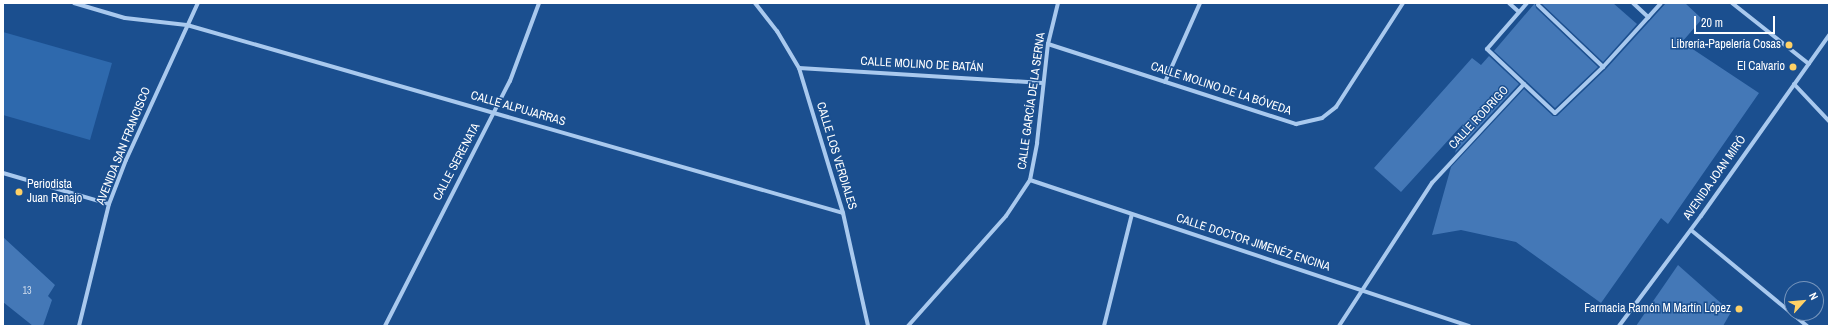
<!DOCTYPE html>
<html>
<head>
<meta charset="utf-8">
<style>
  body { margin:0 }
  #map { position:relative; width:1832px; height:329px; overflow:hidden; background:#1b4f8f; font-family:"Archivo Narrow",sans-serif }
  div>[style] { position:absolute }
  [style*='--x'] { left:calc(var(--x)*1px); top:calc(var(--y)*1px); width:calc(var(--w)*1px); rotate:calc(var(--a)*1deg) }
  .green>* { inset:0; background:#2e69ad }
  .building>* { inset:0; background:#4478b7 }
  .street>* { height:4px; margin:-2px; padding:0 2px; transform-origin:2px; border-radius:2px; background:#a9c9ee }
  .dots>* { width:11px; height:11px; translate:-50% -50%; box-sizing:border-box; border:2px solid #1b4f8f; border-radius:50% }
  span { translate:-50% -50%; white-space:nowrap; text-align:center; line-height:1.15; -webkit-text-stroke:3px #1b4f8f; paint-order:stroke }
  .number-label { font-size:10px; color:#d0dded }
  .number-label span { -webkit-text-stroke-width:0 }
  .poi-label { font-size:12px; color:#fff }
  .right { translate:-100% -50%; text-align:right }
  .left { translate:0 -50%; text-align:left }
  .street-label { font-size:12px; color:#fff }
  .frame { position:absolute; inset:0; border:4px solid #fff; pointer-events:none }
  .north { position:absolute; left:1784px; top:281px; width:40px; height:40px; box-sizing:border-box; background:#1b4f8f; border:1px solid #7695bc; border-radius:50%; rotate:63deg; font-size:11px; font-weight:700; line-height:16px; text-align:center; color:#fff }
  .north::after { content:''; display:block; margin:auto; width:14px; height:18px; background:#ffd166; clip-path:polygon(50% 0,100% 100%,50% 72%,0 100%) }
  .scale { position:absolute; left:1694px; top:16px; width:81px; height:18px; box-sizing:border-box; border:2px solid #fff; border-top:0; padding-left:5px; font-size:12px; line-height:14px; white-space:nowrap; color:#fff; -webkit-text-stroke:3px #1b4f8f; paint-order:stroke }
</style>
</head>
<body>
<div id="map">
  <div class="green">
    <i style="clip-path:polygon(3px 32px,112px 63px,90px 140px,3px 115px)"></i>
  </div>
  <div class="building">
    <i style="clip-path:polygon(1535px 3px,1536px 8px,1598px 67px,1555px 108px,1494px 51px)"></i>
    <i style="clip-path:polygon(1541px 3px,1613px 3px,1637px 24px,1603px 62px)"></i>
    <i style="clip-path:polygon(1666px 3px,1685px 3px,1702px 19px,1682px 42px,1759px 93px,1668px 224px,1661px 218px,1601px 303px,1516px 242px,1461px 230px,1432px 235px,1451px 167px,1524px 89px,1553px 116px,1557px 116px,1606px 69px)"></i>
    <i style="clip-path:polygon(1489px 56px,1519px 84px,1455px 153px,1463px 124px,1401px 192px,1374px 168px,1472px 58px,1481px 65px)"></i>
    <i style="clip-path:polygon(3px 237px,55px 285px,48px 296px,52px 300px,43px 326px,33px 326px,3px 302px)"></i>
    <i style="clip-path:polygon(1678px 265px,1731px 312px,1723px 326px,1636px 326px)"></i>
  </div>
  <div class="street">
    <i style="--x:74;--y:3;--w:53;--a:16.4"></i>
    <i style="--x:125;--y:18;--w:62;--a:6.4"></i>
    <i style="--x:187;--y:25;--w:682;--a:15.99"></i>
    <i style="--x:755;--y:3;--w:36;--a:52"></i>
    <i style="--x:777;--y:31;--w:43;--a:59.3"></i>
    <i style="--x:799;--y:68;--w:152;--a:73.1"></i>
    <i style="--x:843;--y:213;--w:116;--a:77.5"></i>
    <i style="--x:1509;--y:3;--w:13;--a:42"></i>
    <i style="--x:1633;--y:3;--w:21;--a:43"></i>
    <i style="--x:1732;--y:3;--w:98;--a:38.4"></i>
    <i style="--x:1538;--y:5;--w:90;--a:43.6"></i>
    <i style="--x:1048;--y:44;--w:261;--a:17.9"></i>
    <i style="--x:1296;--y:124;--w:27;--a:-13"></i>
    <i style="--x:1322;--y:118;--w:18;--a:-38"></i>
    <i style="--x:1336;--y:107;--w:124;--a:-57.2"></i>
    <i style="--x:799;--y:68;--w:244;--a:3.5"></i>
    <i style="--x:1165;--y:82;--w:86;--a:-66.1"></i>
    <i style="--x:1524;--y:84;--w:51;--a:-136.6"></i>
    <i style="--x:1487;--y:49;--w:61;--a:-49"></i>
    <i style="--x:1794;--y:84;--w:51;--a:46.6"></i>
    <i style="--x:3;--y:173;--w:110;--a:16.3"></i>
    <i style="--x:1030;--y:180;--w:463;--a:18.4"></i>
    <i style="--x:1691;--y:230;--w:151;--a:39.6"></i>
    <i style="--x:79;--y:326;--w:126;--a:-76.2"></i>
    <i style="--x:109;--y:204;--w:47;--a:-68.9"></i>
    <i style="--x:126;--y:160;--w:173;--a:-65.4"></i>
    <i style="--x:385;--y:326;--w:275;--a:-63"></i>
    <i style="--x:510;--y:81;--w:83;--a:-69.6"></i>
    <i style="--x:908;--y:326;--w:147;--a:-48.3"></i>
    <i style="--x:1006;--y:216;--w:43;--a:-56.3"></i>
    <i style="--x:1030;--y:180;--w:38;--a:-79"></i>
    <i style="--x:1037;--y:143;--w:100;--a:-83.7"></i>
    <i style="--x:1048;--y:44;--w:42;--a:-76.3"></i>
    <i style="--x:1104;--y:326;--w:115;--a:-76"></i>
    <i style="--x:1339;--y:326;--w:171;--a:-57"></i>
    <i style="--x:1432;--y:183;--w:135;--a:-47.1"></i>
    <i style="--x:1524;--y:84;--w:42;--a:43.1"></i>
    <i style="--x:1555;--y:113;--w:66;--a:-43.8"></i>
    <i style="--x:1603;--y:67;--w:86;--a:-47.8"></i>
    <i style="--x:1619;--y:326;--w:137;--a:-53.3"></i>
    <i style="--x:1701;--y:216;--w:222;--a:-54.7"></i>
  </div>
  <div class="dots">
    <i style="left:1789px;top:45px;background:#ffd166"></i>
    <i style="left:1793px;top:67px;background:#ffd166"></i>
    <i style="left:19px;top:192px;background:#ffd166"></i>
    <i style="left:1739px;top:309px;background:#ffd166"></i>
  </div>
  <div class="number-label">
    <span style="left:27px;top:291px">13</span>
  </div>
  <div class="poi-label">
    <span class="right" style="left:1781px;top:45px">Librería-Papelería Cosas</span>
    <span class="right" style="left:1785px;top:67px">El Calvario</span>
    <span class="left" style="left:27px;top:192px">Periodista<br>Juan Renajo</span>
    <span class="right" style="left:1731px;top:309px">Farmacia Ramón M Martín López</span>
  </div>
  <div class="street-label">
    <span style="left:922px;top:65px;rotate:3deg">CALLE MOLINO DE BATÁN</span>
    <span style="left:1221px;top:89px;rotate:18deg">CALLE MOLINO DE LA BÓVEDA</span>
    <span style="left:1032px;top:101px;rotate:-82deg">CALLE GARCÍA DE LA SERNA</span>
    <span style="left:518px;top:109px;rotate:16deg">CALLE ALPUJARRAS</span>
    <span style="left:1479px;top:118px;rotate:-47deg">CALLE RODRIGO</span>
    <span style="left:124px;top:146px;rotate:-68deg">AVENIDA SAN FRANCISCO</span>
    <span style="left:836px;top:156px;rotate:73deg">CALLE LOS VERDIALES</span>
    <span style="left:457px;top:162px;rotate:-62deg">CALLE SERENATA</span>
    <span style="left:1715px;top:178px;rotate:-55deg">AVENIDA JOAN MIRÓ</span>
    <span style="left:1253px;top:243px;rotate:18deg">CALLE DOCTOR JIMENÉZ ENCINA</span>
  </div>
  <div class="frame"></div>
  <div class="north">N</div>
  <div class="scale">20 m</div>
</div>
</body>
</html>
